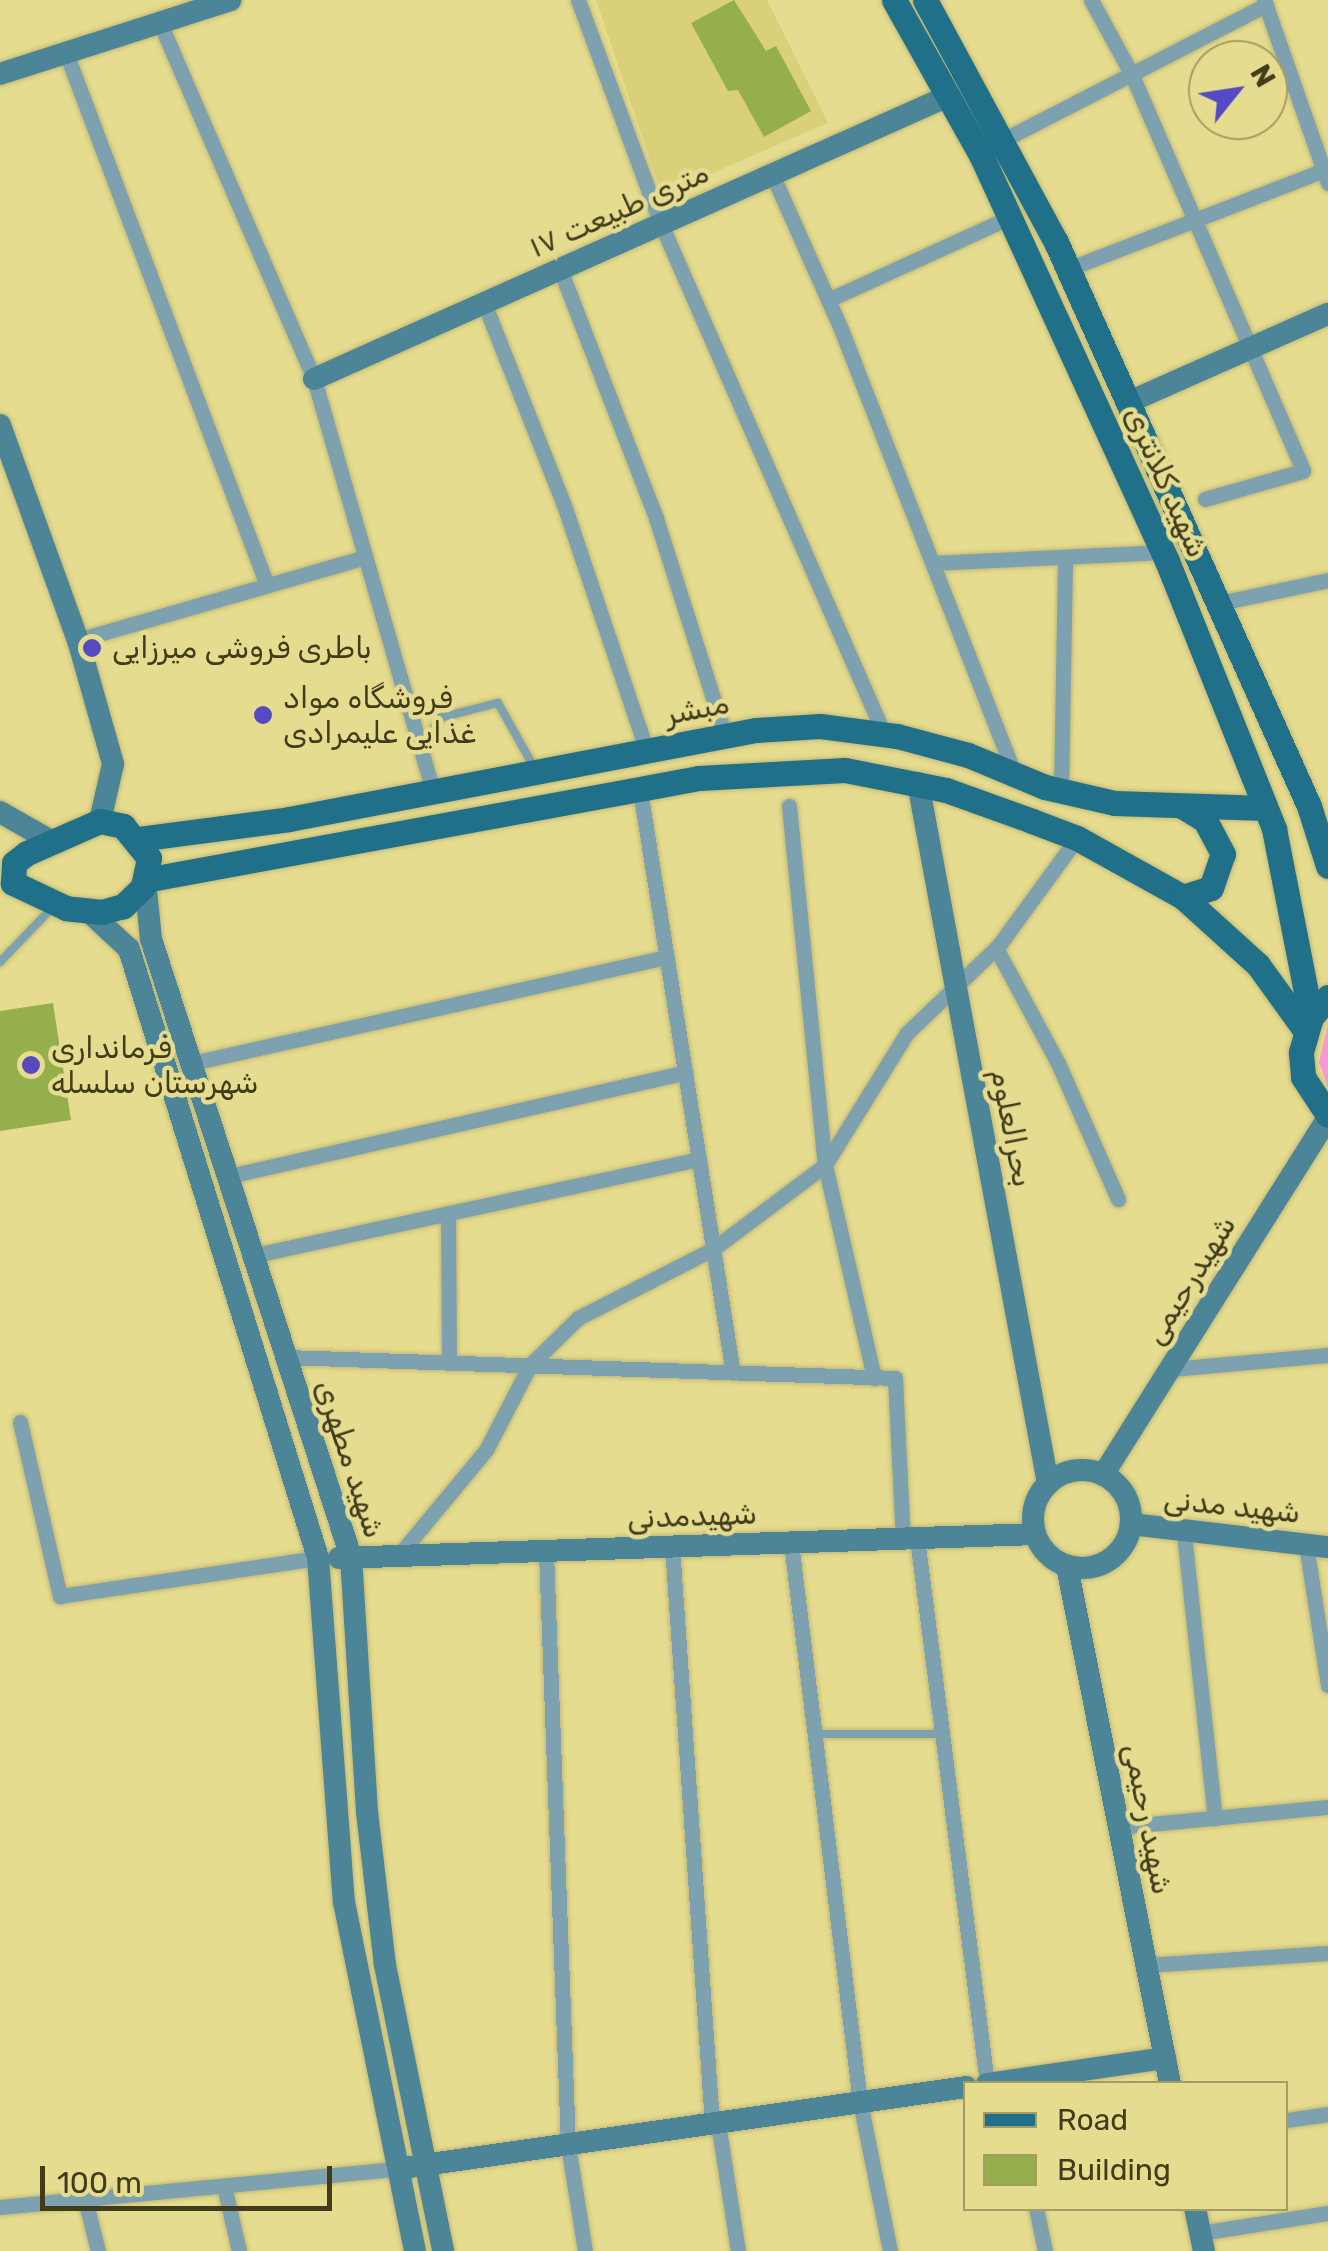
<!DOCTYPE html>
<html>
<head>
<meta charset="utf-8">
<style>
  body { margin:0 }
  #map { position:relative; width:1328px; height:2251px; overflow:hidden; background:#e6dc8f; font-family:Rubik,"Noto Sans Arabic",sans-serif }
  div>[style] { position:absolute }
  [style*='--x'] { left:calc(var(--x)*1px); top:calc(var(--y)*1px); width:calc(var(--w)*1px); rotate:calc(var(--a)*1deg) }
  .built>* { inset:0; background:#dbd07a }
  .green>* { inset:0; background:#f49bd3 }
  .building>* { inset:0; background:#95af4c }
  .roads { filter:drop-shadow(0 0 2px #c1b976) drop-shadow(0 0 2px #c1b976) }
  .lane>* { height:8px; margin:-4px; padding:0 4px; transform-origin:4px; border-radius:4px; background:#7da1ae }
  .street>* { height:15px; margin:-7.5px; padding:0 7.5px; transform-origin:7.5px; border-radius:7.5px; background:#7da1ae }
  .secondary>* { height:22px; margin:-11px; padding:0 11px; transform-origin:11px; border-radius:11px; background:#4c8598 }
  .secondary>.ring { margin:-11px; padding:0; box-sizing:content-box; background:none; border:22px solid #4c8598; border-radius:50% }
  .primary>* { height:25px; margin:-12.5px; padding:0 12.5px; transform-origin:12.5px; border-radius:12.5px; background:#1f7088 }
  .dots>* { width:28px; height:28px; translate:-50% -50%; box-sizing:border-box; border:5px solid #e6dc8f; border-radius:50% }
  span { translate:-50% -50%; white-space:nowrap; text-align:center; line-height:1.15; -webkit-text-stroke:9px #e6dc8f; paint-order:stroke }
  .street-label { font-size:30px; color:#403c1c }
  .poi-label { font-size:30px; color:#403c1c }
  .left { translate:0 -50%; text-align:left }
  .legend { position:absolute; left:963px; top:2081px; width:325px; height:130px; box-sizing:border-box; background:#e6dc8f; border:2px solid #a49c61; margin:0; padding:12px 18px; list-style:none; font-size:30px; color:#403c1c }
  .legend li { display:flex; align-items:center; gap:20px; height:50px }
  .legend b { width:50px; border:2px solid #a49c61 }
  .north { position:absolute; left:1188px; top:40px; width:100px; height:100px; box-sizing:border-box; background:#e6dc8f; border:2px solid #a49c61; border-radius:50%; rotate:60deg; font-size:28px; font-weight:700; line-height:40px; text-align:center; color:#403c1c }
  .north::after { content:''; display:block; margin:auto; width:35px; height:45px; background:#564ac2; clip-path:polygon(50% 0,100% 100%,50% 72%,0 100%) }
  .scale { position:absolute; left:40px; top:2166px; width:292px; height:45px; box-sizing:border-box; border:5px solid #403c1c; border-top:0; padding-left:12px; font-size:30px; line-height:35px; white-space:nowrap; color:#403c1c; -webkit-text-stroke:8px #e6dc8f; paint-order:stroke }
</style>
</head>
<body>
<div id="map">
  <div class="built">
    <i style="clip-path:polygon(596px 0,767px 0,828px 123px,662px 195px)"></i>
  </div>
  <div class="green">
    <i style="clip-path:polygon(1328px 1024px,1328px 1088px,1319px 1062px)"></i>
  </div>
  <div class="building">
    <i style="clip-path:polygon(734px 0,766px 51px,776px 46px,811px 111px,764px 137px,738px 90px,728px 91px,691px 23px)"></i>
    <i style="clip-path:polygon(53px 1003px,71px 1120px,0 1131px,0 1011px)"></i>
  </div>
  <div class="roads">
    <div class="lane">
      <i style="--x:423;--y:749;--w:35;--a:-63"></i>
      <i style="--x:439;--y:718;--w:61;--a:-14.3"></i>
      <i style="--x:498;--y:703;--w:76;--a:60.7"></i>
      <i style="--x:0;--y:962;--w:74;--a:-46.1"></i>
      <i style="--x:815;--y:1734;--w:125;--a:0"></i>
    </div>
    <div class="street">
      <i style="--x:578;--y:0;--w:239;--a:69.7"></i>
      <i style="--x:661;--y:224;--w:557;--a:66.38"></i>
      <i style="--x:1091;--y:0;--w:85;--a:61.3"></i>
      <i style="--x:1132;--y:75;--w:431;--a:66.6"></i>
      <i style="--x:1303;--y:471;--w:102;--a:164.1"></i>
      <i style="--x:1264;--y:0;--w:194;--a:70.7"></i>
      <i style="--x:160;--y:23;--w:388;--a:66.6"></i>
      <i style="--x:314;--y:379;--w:430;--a:73.9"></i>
      <i style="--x:66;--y:53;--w:569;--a:69.3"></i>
      <i style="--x:1003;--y:140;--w:296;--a:-27.2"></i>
      <i style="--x:772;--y:174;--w:170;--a:66"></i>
      <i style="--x:841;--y:329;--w:477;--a:68.7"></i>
      <i style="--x:560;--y:269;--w:267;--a:68.9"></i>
      <i style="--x:656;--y:518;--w:229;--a:72.4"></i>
      <i style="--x:1068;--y:269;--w:274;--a:-21.1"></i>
      <i style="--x:828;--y:300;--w:200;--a:-24.5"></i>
      <i style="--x:484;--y:303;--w:217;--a:68.4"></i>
      <i style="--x:564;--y:505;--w:261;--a:71.4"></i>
      <i style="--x:933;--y:563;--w:230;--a:-2.7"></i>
      <i style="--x:1219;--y:603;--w:111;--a:-11.9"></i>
      <i style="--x:78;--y:640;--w:299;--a:-16.1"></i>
      <i style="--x:640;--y:790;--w:590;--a:80.94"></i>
      <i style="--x:1061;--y:791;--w:234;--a:-89"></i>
      <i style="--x:789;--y:806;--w:361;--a:84.3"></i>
      <i style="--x:825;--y:1165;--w:219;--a:77"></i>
      <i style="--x:996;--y:948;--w:131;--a:61.7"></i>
      <i style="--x:1058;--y:1063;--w:149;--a:66.2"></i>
      <i style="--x:192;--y:1063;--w:486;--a:-12.6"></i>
      <i style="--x:229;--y:1176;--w:468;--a:-12.8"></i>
      <i style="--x:448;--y:1213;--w:150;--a:89.6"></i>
      <i style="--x:255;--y:1255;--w:454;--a:-12.2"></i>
      <i style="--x:286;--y:1357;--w:609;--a:1.97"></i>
      <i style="--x:895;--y:1378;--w:161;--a:87.2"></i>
      <i style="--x:1170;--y:1369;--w:159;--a:-5.1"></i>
      <i style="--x:20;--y:1422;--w:179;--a:77.1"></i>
      <i style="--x:60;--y:1596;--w:261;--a:-8.4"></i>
      <i style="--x:1184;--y:1534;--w:286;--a:83.8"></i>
      <i style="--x:917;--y:1538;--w:549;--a:82.68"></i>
      <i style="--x:791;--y:1543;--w:563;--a:82.96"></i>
      <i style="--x:860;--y:2102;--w:152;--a:78.6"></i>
      <i style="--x:1306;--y:1545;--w:142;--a:81.1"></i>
      <i style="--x:672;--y:1546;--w:579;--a:86.04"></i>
      <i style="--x:546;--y:1551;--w:594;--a:87.88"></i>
      <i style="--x:568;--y:2145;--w:107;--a:80.9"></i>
      <i style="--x:398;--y:1556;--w:138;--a:-50.3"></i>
      <i style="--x:486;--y:1450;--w:96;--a:-62.6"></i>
      <i style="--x:530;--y:1365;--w:67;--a:-44.4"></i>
      <i style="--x:578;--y:1318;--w:152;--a:-27.1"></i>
      <i style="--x:713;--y:1249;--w:140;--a:-36.9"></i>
      <i style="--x:825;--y:1165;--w:155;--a:-58.2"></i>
      <i style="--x:907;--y:1033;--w:127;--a:-43.7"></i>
      <i style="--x:999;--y:945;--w:132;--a:-53.9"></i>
      <i style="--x:1119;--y:1827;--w:210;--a:-5.5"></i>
      <i style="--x:1147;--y:1965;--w:181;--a:-3.8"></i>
      <i style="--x:1286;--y:2120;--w:42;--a:-8.1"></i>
      <i style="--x:718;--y:2123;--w:130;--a:81.1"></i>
      <i style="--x:224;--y:2186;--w:67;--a:77"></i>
      <i style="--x:85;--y:2199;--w:54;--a:76"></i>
      <i style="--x:0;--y:2207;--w:398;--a:-5.5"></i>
      <i style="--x:1036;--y:2208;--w:44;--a:78.2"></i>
      <i style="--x:1200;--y:2233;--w:130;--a:-8.9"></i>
    </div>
    <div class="secondary">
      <i style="--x:0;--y:74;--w:242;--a:-17.8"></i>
      <i style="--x:314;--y:379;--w:694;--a:-24.05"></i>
      <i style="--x:1129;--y:402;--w:218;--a:-23.9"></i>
      <i style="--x:0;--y:425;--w:229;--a:70.1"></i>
      <i style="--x:78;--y:640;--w:129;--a:74.2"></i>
      <i style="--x:113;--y:764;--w:58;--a:102.8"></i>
      <i style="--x:918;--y:783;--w:713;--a:79.49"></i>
      <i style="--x:0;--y:812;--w:59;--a:29.6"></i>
      <i style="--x:145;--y:880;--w:59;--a:84.2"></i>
      <i style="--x:151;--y:939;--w:650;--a:72.07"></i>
      <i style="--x:351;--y:1557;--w:256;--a:86.4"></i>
      <i style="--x:367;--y:1812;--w:154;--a:83.3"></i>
      <i style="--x:385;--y:1965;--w:292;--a:78.5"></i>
      <i style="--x:87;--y:910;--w:57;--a:42.9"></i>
      <i style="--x:129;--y:949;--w:638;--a:72.76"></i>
      <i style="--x:318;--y:1558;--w:345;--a:85.7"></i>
      <i style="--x:344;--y:1902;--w:356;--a:78.5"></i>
      <i class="ring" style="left:1033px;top:1470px;width:76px;height:76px"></i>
      <i style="--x:1103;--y:1475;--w:422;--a:-57.8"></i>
      <i style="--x:1131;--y:1524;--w:198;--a:6.7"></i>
      <i style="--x:339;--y:1558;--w:696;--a:-1.97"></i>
      <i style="--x:1067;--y:1566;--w:528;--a:78.75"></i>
      <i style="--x:987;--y:2084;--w:180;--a:-8.3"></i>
      <i style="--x:410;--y:2167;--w:562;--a:-8.19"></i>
      <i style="--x:1195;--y:2208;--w:44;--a:78.2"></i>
    </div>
    <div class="primary">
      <i style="--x:894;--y:0;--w:180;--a:60.7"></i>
      <i style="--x:982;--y:157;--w:444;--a:65.4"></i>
      <i style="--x:1167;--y:561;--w:289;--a:68.2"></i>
      <i style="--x:1274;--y:829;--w:192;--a:78.9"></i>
      <i style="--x:925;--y:0;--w:275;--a:61.6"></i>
      <i style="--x:1056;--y:242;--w:618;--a:65.84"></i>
      <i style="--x:1309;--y:806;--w:63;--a:72.4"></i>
      <i style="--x:100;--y:821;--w:24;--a:12"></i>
      <i style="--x:123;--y:826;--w:41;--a:50.9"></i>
      <i style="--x:149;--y:858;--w:30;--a:102"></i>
      <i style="--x:143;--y:887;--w:28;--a:136"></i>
      <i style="--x:123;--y:906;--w:22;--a:164"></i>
      <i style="--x:102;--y:912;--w:36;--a:-174"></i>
      <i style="--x:66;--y:908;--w:59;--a:-154.7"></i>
      <i style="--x:13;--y:883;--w:20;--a:-87"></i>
      <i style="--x:14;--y:863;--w:16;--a:-38"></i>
      <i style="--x:27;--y:853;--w:80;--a:-23.7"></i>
      <i style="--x:138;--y:839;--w:152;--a:-7.5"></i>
      <i style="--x:289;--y:819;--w:475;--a:-10.8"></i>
      <i style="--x:756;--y:730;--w:64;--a:-3.6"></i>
      <i style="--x:820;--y:726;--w:78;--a:7.4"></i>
      <i style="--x:897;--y:736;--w:73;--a:15"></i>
      <i style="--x:968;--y:755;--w:83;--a:22.6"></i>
      <i style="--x:1045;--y:787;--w:72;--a:12.9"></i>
      <i style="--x:1115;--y:803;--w:150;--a:1.9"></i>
      <i style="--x:145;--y:880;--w:563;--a:-10.43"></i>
      <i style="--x:699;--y:778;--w:146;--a:-3.1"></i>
      <i style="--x:845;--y:770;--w:103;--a:11.2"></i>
      <i style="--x:946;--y:790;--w:91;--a:19.8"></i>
      <i style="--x:1032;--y:821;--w:48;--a:20.7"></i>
      <i style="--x:1077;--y:838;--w:121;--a:29.1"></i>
      <i style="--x:1183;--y:897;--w:101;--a:42.2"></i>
      <i style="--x:1258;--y:965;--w:80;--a:54.1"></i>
      <i style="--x:1183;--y:897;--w:29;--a:-18"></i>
      <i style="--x:1211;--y:888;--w:36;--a:-71"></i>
      <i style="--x:1223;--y:854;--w:38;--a:-118"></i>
      <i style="--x:1205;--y:820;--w:26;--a:-149"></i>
      <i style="--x:1328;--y:997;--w:26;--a:130"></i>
      <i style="--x:1311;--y:1017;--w:37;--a:106"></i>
      <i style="--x:1301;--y:1053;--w:24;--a:85"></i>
      <i style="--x:1303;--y:1077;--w:45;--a:56.7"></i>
    </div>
  </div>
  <div class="dots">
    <i style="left:92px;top:648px;background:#564ac2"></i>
    <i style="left:263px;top:715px;background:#564ac2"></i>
    <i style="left:31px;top:1065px;background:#564ac2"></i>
  </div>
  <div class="street-label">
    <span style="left:619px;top:210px;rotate:-24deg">۱۷ متری طبیعت</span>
    <span style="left:1166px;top:482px;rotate:66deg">شهید کلانتری</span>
    <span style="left:697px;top:709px;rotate:-11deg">مبشر</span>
    <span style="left:1012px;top:1128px;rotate:79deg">بحرالعلوم</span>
    <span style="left:1190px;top:1280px;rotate:-58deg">شهیدرحیمی</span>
    <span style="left:350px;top:1459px;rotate:72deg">شهید مطهری</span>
    <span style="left:1232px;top:1506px;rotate:6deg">شهید مدنی</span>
    <span style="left:692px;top:1516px;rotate:-2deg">شهیدمدنی</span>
    <span style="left:1148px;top:1819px;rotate:79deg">شهید رحیمی</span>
  </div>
  <div class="poi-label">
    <span class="left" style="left:112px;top:648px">باطری فروشی میرزایی</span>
    <span class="left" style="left:283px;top:715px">فروشگاه مواد<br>غذایی علیمرادی</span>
    <span class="left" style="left:51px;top:1065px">فرمانداری<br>شهرستان سلسله</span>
  </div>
  <ul class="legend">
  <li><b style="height:12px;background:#1f7088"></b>Road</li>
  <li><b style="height:28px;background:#95af4c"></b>Building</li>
  </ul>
  <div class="north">N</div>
  <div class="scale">100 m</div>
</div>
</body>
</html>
